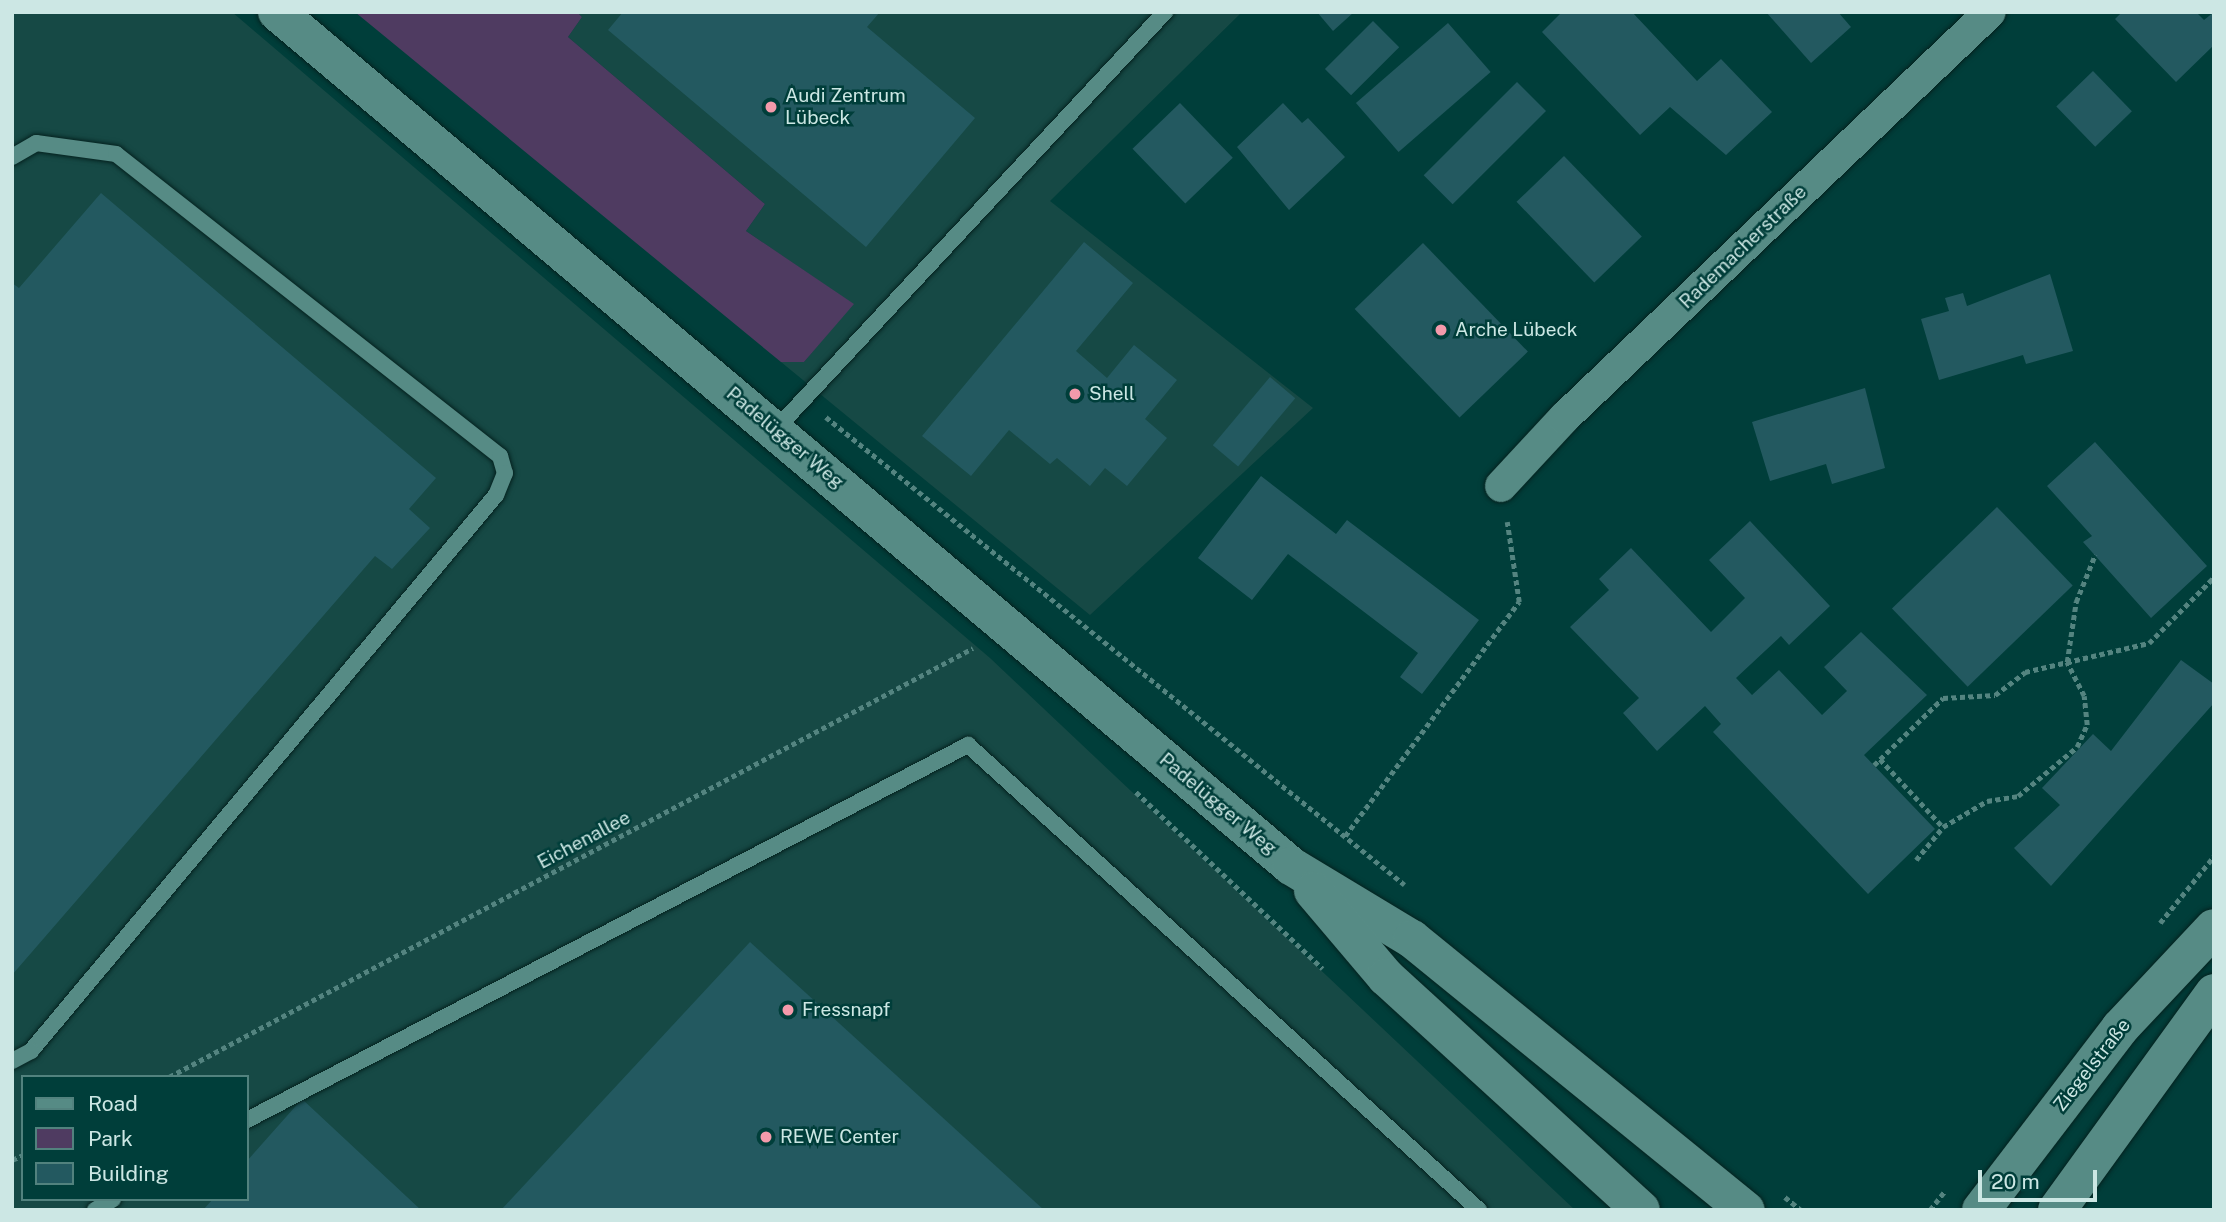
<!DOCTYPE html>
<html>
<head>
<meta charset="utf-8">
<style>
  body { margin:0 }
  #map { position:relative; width:2226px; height:1222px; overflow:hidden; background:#003e3a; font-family:"Public Sans",sans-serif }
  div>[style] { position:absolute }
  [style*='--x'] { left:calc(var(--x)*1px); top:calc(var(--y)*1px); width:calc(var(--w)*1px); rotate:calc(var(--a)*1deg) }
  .built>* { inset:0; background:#164945 }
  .green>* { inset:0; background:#4f3b61 }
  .building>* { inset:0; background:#235960; transform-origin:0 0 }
  .path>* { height:4.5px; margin-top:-2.25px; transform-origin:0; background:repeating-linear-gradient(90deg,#548480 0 5px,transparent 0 8.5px) }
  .roads { filter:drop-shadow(0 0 2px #05221f) drop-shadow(0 0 2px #05221f) }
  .service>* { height:16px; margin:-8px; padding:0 8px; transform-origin:8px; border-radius:8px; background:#568b85 }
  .minor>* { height:32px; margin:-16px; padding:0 16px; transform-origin:16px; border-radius:16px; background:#568b85 }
  .secondary>* { height:38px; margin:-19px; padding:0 19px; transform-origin:19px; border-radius:19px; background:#568b85 }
  .dots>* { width:19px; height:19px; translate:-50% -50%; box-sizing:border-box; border:4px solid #003e3a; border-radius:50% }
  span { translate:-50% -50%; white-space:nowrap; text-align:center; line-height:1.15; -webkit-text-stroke:5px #003e3a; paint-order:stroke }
  .poi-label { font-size:19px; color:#cce7e4 }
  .left { translate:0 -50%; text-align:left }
  .street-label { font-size:19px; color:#cce7e4 }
  .frame { position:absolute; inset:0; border:14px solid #cce7e4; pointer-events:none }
  .legend { position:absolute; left:21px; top:1075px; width:228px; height:126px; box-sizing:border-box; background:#003e3a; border:2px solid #52827e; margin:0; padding:9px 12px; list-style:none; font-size:21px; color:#cce7e4 }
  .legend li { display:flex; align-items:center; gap:14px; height:35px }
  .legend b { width:35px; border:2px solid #52827e }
  .scale { position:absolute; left:1978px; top:1170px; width:119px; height:32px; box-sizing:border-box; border:4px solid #cce7e4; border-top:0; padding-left:9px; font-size:21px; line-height:24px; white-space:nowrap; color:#cce7e4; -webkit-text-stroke:5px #003e3a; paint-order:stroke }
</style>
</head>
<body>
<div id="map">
  <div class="built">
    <i style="clip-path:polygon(evenodd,12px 12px,232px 12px,990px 658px,1575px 1210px,12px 1210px,12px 12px,23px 1077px,247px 1077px,247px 1199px,23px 1199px,23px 1077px)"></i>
    <i style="clip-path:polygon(577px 12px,1242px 12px,1050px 201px,1313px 408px,1090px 615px,781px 362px,804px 362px,853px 304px,746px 231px,765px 204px,568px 37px,582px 17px)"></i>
  </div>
  <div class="green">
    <i style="clip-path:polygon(355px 12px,577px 12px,582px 17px,568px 37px,765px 204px,746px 231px,854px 304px,804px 362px,781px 362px)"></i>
  </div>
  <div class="building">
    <i style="clip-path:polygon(623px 12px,880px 12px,867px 27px,975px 118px,866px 247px,608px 30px)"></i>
    <i style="clip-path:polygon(1317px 12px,1354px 12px,1333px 31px)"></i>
    <i style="clip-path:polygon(1562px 12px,1632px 12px,1697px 81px,1721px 59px,1772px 112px,1726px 155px,1670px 107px,1640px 135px,1542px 32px)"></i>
    <i style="clip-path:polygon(1766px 12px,1838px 12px,1851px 27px,1811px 63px)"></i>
    <i style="clip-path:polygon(2122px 12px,2196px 12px,2204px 20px,2214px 12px,2214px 45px,2176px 82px,2115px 19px)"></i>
    <i style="left:1373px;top:21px;width:37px;height:68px;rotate:45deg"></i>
    <i style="left:1448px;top:23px;width:65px;height:122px;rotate:49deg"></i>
    <i style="left:2093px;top:71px;width:56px;height:51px;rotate:46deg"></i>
    <i style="left:1517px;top:82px;width:41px;height:132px;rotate:45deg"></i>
    <i style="left:1180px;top:103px;width:76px;height:66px;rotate:46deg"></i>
    <i style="clip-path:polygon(1283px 103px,1302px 123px,1308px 118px,1345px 157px,1289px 210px,1237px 147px)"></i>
    <i style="left:1564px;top:156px;width:112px;height:66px;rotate:46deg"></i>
    <i style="clip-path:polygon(101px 193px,436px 478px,409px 509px,430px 528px,392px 569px,375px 556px,12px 975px,12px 283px,19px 288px)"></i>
    <i style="clip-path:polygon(1084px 242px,1133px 283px,1076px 351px,1107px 378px,1134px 345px,1177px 380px,1145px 419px,1167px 438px,1127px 486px,1105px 468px,1090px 486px,1057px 458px,1050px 464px,1009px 430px,971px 476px,922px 436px)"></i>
    <i style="left:1423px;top:243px;width:151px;height:95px;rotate:46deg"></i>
    <i style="clip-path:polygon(2050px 274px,2073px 351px,2026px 364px,2023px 355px,1939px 380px,1921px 319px,1949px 311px,1945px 298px,1963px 293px,1967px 306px)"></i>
    <i style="left:1270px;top:377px;width:33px;height:89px;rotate:40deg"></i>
    <i style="clip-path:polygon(1865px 388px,1885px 468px,1832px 484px,1826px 464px,1770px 481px,1752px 422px)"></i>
    <i style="clip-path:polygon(2095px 442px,2207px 566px,2151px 618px,2083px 542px,2092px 536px,2047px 486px)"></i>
    <i style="clip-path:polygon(1261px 476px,1336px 534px,1347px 520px,1479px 620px,1422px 694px,1400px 677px,1418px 653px,1288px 554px,1252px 600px,1198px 558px)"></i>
    <i style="left:1997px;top:507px;width:109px;height:146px;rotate:46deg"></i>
    <i style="clip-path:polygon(1750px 521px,1830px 606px,1789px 645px,1781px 636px,1736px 678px,1752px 695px,1779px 670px,1822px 715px,1847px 691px,1824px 667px,1861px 632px,1927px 695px,1864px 755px,1935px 829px,1868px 894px,1713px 732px,1721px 724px,1705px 706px,1657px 751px,1623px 713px,1639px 698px,1570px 627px,1609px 590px,1599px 579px,1631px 548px,1711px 632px,1745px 598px,1709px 560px)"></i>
    <i style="clip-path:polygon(2181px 660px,2214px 684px,2214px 703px,2051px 886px,2014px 848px,2060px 805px,2042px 788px,2093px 734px,2111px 751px)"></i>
    <i style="clip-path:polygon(750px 942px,885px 1065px,1044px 1210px,501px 1210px)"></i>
    <i style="clip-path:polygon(302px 1099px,421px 1210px,203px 1210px,213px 1199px,247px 1199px,247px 1161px)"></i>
  </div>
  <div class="path">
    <i style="--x:826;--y:417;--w:744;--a:38.95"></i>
    <i style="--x:1880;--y:759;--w:93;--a:47.2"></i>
    <i style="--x:1874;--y:765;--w:96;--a:-44.2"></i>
    <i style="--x:1943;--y:698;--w:52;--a:-3.3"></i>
    <i style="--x:1995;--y:695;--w:38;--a:-37"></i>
    <i style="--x:2025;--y:672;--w:127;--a:-13.2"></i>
    <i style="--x:2149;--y:643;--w:93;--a:-45.4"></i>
    <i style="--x:1136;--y:792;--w:257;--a:43.4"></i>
    <i style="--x:1345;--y:836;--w:292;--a:-53.4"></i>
    <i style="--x:1519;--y:602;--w:81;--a:-98.5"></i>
    <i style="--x:1916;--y:860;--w:43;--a:-50.7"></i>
    <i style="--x:1943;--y:827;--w:51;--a:-30.6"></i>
    <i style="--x:1987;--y:801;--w:31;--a:-9"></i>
    <i style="--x:2018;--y:796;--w:77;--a:-39.7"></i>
    <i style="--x:2077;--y:747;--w:24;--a:-66"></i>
    <i style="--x:2087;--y:725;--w:29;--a:-96"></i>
    <i style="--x:2084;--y:696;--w:38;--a:-117"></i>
    <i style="--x:2067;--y:662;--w:61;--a:-81.5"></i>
    <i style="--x:2076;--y:602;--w:51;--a:-68"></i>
    <i style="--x:2160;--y:923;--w:86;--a:-51.1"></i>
    <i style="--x:169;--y:1077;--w:911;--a:-28.08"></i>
    <i style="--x:12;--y:1160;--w:12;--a:-24"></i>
    <i style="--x:1785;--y:1197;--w:21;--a:39"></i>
    <i style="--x:1930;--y:1210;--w:23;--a:-52"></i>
  </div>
  <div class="roads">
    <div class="service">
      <i style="--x:12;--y:157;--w:28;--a:-30"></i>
      <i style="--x:36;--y:143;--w:81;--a:7.8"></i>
      <i style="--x:116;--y:154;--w:489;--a:38.2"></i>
      <i style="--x:500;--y:456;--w:18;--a:74"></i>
      <i style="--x:505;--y:473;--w:24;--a:112"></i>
      <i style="--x:496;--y:495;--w:725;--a:129.91"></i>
      <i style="--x:31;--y:1051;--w:21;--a:152"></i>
      <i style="--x:775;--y:430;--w:572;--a:-46.98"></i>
      <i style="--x:247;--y:1120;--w:813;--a:-27.48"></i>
      <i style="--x:968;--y:745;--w:691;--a:42.3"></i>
      <i style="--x:95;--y:1210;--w:21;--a:-31"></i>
    </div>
    <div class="minor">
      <i style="--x:1501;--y:486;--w:93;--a:-47.2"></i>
      <i style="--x:1564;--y:418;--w:588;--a:-43.62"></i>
    </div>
    <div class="secondary">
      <i style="--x:277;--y:12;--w:1326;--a:40.1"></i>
      <i style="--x:1291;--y:866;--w:141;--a:31.1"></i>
      <i style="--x:1412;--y:939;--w:430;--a:39.1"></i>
      <i style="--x:1313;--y:891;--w:113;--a:49.7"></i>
      <i style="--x:1386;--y:977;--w:345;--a:42.4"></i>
      <i style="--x:1981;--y:1210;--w:229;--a:-52.6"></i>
      <i style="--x:2120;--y:1028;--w:137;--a:-46.8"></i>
      <i style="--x:2057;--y:1210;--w:268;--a:-54.1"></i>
    </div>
  </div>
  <div class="dots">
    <i style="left:771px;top:107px;background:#f39aab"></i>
    <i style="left:1441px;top:330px;background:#f39aab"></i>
    <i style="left:1075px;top:394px;background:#f39aab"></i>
    <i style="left:788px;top:1010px;background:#f39aab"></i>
    <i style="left:766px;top:1137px;background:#f39aab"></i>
  </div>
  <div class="poi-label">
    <span class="left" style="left:785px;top:107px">Audi Zentrum<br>Lübeck</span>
    <span class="left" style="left:1455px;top:330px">Arche Lübeck</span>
    <span class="left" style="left:1089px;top:394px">Shell</span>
    <span class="left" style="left:802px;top:1010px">Fressnapf</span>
    <span class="left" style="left:780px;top:1137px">REWE Center</span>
  </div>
  <div class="street-label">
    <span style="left:1743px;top:247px;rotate:-44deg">Rademacherstraße</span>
    <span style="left:785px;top:438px;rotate:40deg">Padelügger Weg</span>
    <span style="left:1218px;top:804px;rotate:40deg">Padelügger Weg</span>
    <span style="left:584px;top:840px;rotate:-28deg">Eichenallee</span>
    <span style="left:2092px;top:1065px;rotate:-52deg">Ziegelstraße</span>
  </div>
  <div class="frame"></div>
  <ul class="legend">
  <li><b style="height:9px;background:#568b85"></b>Road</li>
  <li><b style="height:19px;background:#4f3b61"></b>Park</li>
  <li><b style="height:19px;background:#235960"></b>Building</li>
  </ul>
  <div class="scale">20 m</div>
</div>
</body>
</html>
